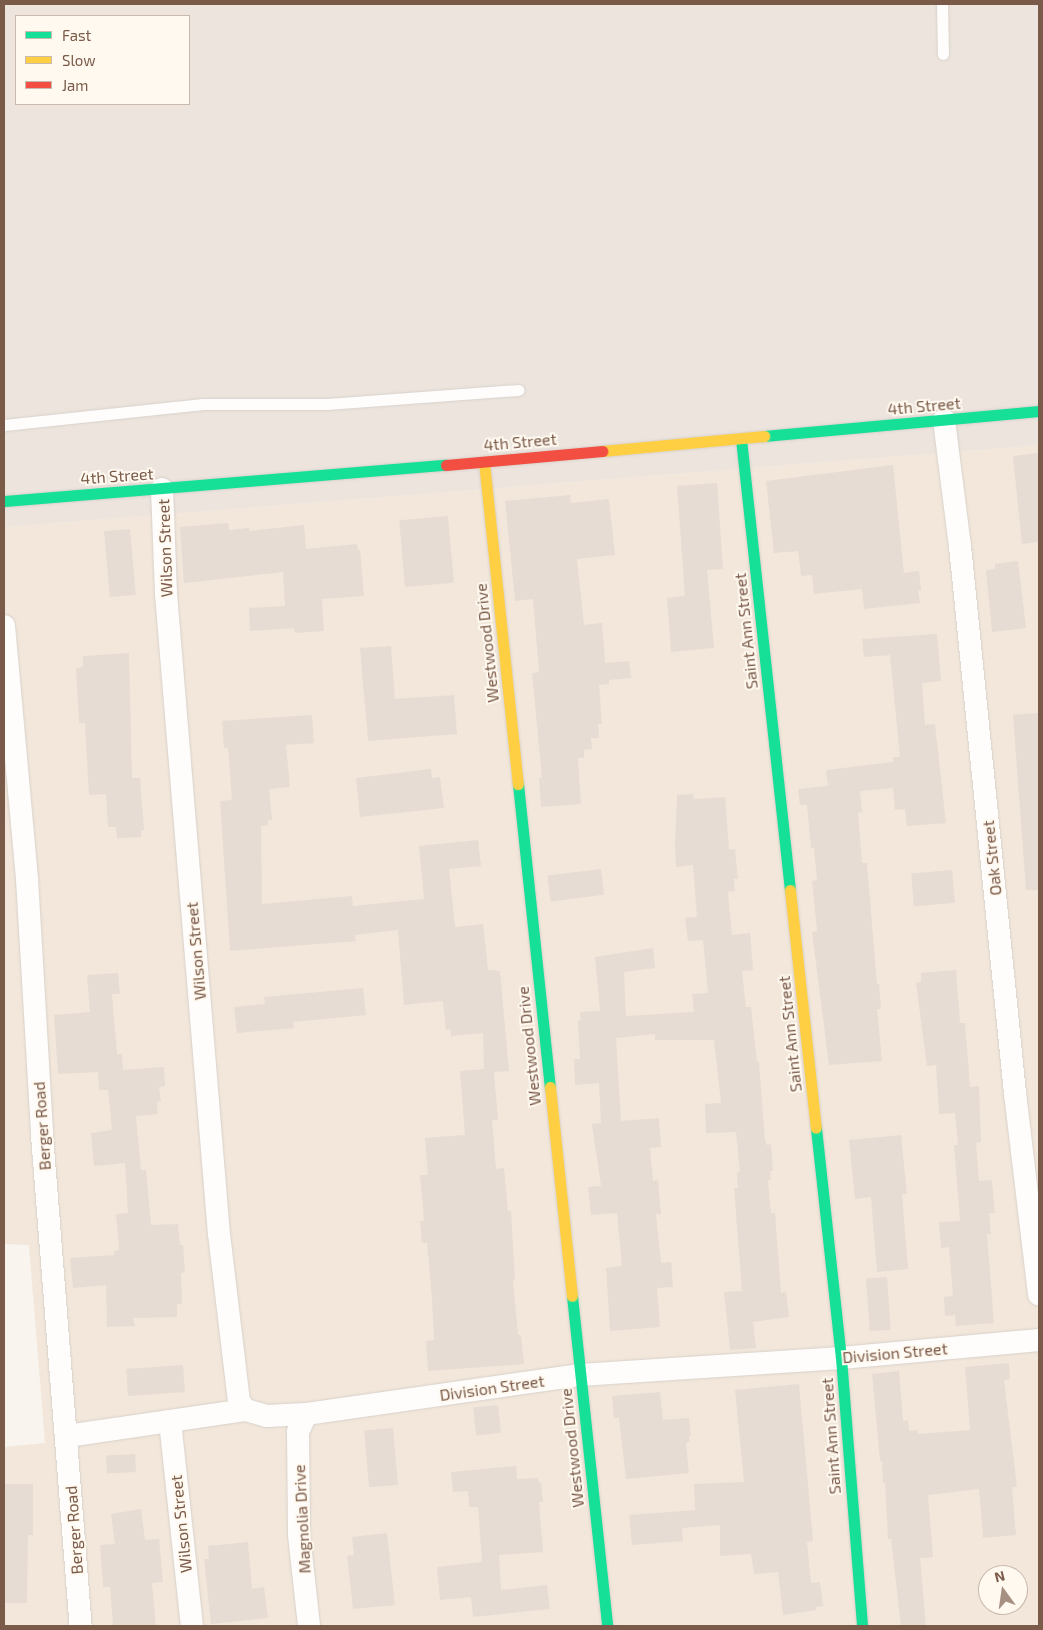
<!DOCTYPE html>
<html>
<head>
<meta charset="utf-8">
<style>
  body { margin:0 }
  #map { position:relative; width:1043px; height:1630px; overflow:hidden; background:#f9f4ed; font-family:"Exo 2",sans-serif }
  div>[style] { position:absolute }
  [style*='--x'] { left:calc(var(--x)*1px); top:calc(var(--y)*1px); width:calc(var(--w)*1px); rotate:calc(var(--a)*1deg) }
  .residential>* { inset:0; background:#f2e7da }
  .industrial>* { inset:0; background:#ece4dd }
  .building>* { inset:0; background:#e6dcd3; transform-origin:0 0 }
  .roads { filter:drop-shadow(0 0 1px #d8d1cb) drop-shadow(0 0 1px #d8d1cb) }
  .lane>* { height:11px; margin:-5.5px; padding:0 5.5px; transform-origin:5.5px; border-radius:5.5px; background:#fefdfc }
  .street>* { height:22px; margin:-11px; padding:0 11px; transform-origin:11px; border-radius:11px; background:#fefdfc }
  .fast>* { height:11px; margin:-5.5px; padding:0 5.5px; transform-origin:5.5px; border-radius:5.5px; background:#16e098 }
  .slow>* { height:11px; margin:-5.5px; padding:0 5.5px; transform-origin:5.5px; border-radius:5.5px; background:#ffcf43 }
  .jam>* { height:11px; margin:-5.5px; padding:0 5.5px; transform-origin:5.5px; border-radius:5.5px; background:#f24e42 }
  span { translate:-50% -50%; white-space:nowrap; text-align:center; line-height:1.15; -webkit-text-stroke:4px #fff9f0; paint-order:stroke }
  .street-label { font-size:16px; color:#7a5a49 }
  .frame { position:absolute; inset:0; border:5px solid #7a5a49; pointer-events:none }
  .legend { position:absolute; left:15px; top:15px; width:175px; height:90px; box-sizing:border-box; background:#fff9f0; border:1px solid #cab9ad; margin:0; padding:6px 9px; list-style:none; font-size:15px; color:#7a5a49 }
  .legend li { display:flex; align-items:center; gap:10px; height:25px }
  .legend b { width:25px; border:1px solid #cab9ad }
  .north { position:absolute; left:978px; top:1565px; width:50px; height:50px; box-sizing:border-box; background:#fff9f0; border:1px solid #cab9ad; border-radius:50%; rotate:346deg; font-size:14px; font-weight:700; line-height:20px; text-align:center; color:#7a5a49 }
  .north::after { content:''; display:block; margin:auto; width:18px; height:22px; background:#a69082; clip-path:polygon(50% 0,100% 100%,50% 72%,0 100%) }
</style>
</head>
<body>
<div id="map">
  <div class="residential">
    <i style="clip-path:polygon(evenodd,1039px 445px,1039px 1626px,4px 1626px,4px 1447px,45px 1443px,29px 1245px,4px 1244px,4px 527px,1039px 445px,988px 1575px,1018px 1575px,1018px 1605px,988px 1605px,988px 1575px)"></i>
  </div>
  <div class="industrial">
    <i style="clip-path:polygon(evenodd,4px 4px,1039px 4px,1039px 445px,4px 527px,4px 4px,16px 16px,189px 16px,189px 104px,16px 104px,16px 16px)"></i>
  </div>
  <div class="building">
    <i style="clip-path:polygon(1039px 453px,1039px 542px,1022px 544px,1013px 456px)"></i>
    <i style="clip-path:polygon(893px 465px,904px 573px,919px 571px,921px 590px,918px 590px,920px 603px,864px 609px,862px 589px,814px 594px,812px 575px,801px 576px,798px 551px,774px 553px,766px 481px)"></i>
    <i style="clip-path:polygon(717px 483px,723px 569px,707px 570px,714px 648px,671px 652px,667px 598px,685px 596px,677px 486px)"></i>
    <i style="clip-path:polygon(570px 495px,571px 503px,609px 499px,615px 555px,577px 559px,584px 625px,602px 623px,605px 663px,629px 661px,631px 678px,609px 680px,609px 684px,599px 685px,602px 724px,598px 724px,599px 738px,591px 738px,592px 749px,584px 750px,584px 758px,578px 758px,581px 804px,541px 807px,539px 778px,542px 778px,532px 673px,539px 672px,533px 599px,515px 601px,505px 501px)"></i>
    <i style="left:448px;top:516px;width:67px;height:49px;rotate:85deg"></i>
    <i style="clip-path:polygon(228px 523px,229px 530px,249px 528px,249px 531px,304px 525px,306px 549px,357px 544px,358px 550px,360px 550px,364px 596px,322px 599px,324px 631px,295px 633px,294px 628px,250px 631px,249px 608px,285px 606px,283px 572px,184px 583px,180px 527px)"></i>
    <i style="left:130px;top:529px;width:66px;height:26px;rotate:85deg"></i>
    <i style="clip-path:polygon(1018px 561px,1026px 628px,992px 632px,986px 570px,995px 569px,995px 564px)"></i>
    <i style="clip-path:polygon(937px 634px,941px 681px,922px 683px,925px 725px,935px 724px,946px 823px,907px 826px,905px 809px,895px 810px,893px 788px,860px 791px,862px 812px,858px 813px,862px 863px,867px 863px,877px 984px,879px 984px,881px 1009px,877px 1009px,882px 1061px,829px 1065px,812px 932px,817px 931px,812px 881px,817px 880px,814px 848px,811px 848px,807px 805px,800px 805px,798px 789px,828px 786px,826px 770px,893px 762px,893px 757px,900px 757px,890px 655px,864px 657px,862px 639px)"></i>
    <i style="clip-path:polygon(391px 646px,395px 699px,454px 695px,457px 734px,368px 741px,360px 648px)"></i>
    <i style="clip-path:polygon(129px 653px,132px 778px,140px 778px,144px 830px,141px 830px,141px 837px,117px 838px,116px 827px,108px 827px,106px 794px,89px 795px,85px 723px,79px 723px,76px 668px,83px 667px,83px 656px)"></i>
    <i style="clip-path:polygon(1039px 713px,1039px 890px,1026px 890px,1013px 715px)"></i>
    <i style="clip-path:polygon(312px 715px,314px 743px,286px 745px,290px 787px,269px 789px,272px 820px,268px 820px,268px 825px,261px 826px,262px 904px,352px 896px,353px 906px,424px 899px,419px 846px,478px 840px,481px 866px,449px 869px,455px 927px,483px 924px,488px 970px,500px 971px,509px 1071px,494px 1072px,498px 1120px,492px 1120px,496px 1169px,504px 1168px,508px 1211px,511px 1211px,515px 1280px,513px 1280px,518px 1335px,521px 1335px,524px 1364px,428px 1371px,426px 1341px,434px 1340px,432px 1298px,427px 1243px,422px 1243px,420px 1221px,424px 1221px,420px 1175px,428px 1175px,425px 1138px,465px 1135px,460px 1071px,484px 1069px,483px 1033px,451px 1036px,451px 1029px,446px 1030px,443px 1001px,404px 1005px,398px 930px,355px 935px,356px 941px,230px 951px,220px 801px,232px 800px,228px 748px,224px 748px,222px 721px)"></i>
    <i style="clip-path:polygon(431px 769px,432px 778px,440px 777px,444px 808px,360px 817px,356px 778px)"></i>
    <i style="clip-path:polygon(693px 794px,694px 799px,725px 797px,729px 850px,735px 849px,738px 879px,734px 879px,735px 891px,728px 892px,732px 935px,750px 933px,753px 970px,742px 971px,746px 1007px,751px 1007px,757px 1062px,759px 1062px,765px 1141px,767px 1145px,771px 1144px,773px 1171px,770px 1171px,771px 1180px,768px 1180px,771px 1213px,775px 1213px,781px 1293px,786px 1292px,789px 1317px,753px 1322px,756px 1348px,730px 1350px,724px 1292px,742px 1291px,734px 1188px,738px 1188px,737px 1172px,740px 1172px,736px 1132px,706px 1133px,705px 1104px,721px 1103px,714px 1040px,655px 1040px,655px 1034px,616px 1038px,621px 1121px,659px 1118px,661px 1147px,650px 1148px,653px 1181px,658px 1180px,661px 1214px,656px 1214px,661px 1263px,671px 1262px,673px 1287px,657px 1288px,660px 1327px,610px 1331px,606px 1268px,622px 1266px,617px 1213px,591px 1215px,588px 1187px,601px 1186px,592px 1124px,601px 1123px,599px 1083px,575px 1085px,574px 1059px,580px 1059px,578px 1021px,581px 1020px,580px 1012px,600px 1011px,595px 957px,653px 948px,655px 968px,624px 972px,626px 1016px,694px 1012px,692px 994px,708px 993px,703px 940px,688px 941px,685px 918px,697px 917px,693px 865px,676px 867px,675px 845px,677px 795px)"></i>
    <i style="left:601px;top:869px;width:26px;height:54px;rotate:83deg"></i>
    <i style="left:952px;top:870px;width:33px;height:41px;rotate:85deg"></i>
    <i style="clip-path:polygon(956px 970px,960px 1023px,965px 1023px,970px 1087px,979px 1086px,981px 1142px,976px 1143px,979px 1181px,992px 1180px,995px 1213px,989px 1213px,991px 1234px,987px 1234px,994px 1323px,956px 1326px,955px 1315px,945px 1316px,944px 1297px,953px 1296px,949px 1247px,941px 1248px,939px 1222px,960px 1221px,954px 1145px,958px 1145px,955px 1113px,939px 1114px,936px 1065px,927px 1066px,916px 983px,921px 982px,921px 973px)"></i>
    <i style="clip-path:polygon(118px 973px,120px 994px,112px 994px,117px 1054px,122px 1054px,123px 1070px,164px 1067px,165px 1086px,159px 1087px,161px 1101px,157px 1102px,158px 1114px,136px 1116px,141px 1170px,146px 1170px,151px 1225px,178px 1224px,180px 1245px,183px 1245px,185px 1272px,181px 1273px,182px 1304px,177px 1304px,177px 1317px,133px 1318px,135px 1326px,107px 1327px,106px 1285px,73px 1288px,70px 1258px,114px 1255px,114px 1251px,119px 1250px,116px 1214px,128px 1213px,125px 1163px,94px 1166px,91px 1133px,112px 1130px,108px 1090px,99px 1090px,98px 1072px,58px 1074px,54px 1015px,90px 1012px,87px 975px)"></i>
    <i style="clip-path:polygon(363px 988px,366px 1015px,293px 1022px,294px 1028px,237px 1033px,234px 1007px,265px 1004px,264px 997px)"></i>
    <i style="clip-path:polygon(901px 1135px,907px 1194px,902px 1194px,908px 1269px,877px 1272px,871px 1197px,855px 1199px,849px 1140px)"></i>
    <i style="left:887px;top:1277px;width:53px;height:21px;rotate:86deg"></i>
    <i style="clip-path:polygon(1009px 1363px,1010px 1379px,1004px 1380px,1017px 1487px,1012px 1487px,1016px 1535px,983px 1538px,979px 1489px,928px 1495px,933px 1557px,920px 1558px,926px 1626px,901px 1626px,891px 1539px,888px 1539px,885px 1482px,883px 1483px,882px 1461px,880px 1461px,872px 1374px,899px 1371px,903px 1421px,908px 1420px,909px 1431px,917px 1430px,918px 1434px,970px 1430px,965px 1367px)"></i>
    <i style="left:183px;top:1365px;width:27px;height:57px;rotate:86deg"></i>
    <i style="clip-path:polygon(799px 1384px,813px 1541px,807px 1542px,811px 1583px,820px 1582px,823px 1606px,816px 1607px,816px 1610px,783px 1615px,778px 1572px,754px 1574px,751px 1554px,720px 1556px,720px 1525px,682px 1528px,683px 1541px,632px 1545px,629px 1515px,695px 1510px,694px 1484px,744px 1482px,735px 1390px)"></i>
    <i style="clip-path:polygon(660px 1392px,663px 1420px,689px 1418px,691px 1436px,689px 1436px,690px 1442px,686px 1443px,689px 1473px,626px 1479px,619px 1418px,614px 1418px,612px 1396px)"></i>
    <i style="left:498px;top:1405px;width:28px;height:25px;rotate:84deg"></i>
    <i style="left:393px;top:1428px;width:57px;height:29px;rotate:85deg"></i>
    <i style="left:135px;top:1454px;width:18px;height:29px;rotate:87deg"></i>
    <i style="clip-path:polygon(516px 1466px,517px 1479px,538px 1478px,539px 1483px,541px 1483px,543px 1502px,539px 1502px,543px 1552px,499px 1555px,501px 1590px,547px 1585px,550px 1609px,473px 1617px,471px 1597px,440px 1600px,437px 1567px,482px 1562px,478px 1507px,469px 1507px,468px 1491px,453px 1492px,451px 1472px)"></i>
    <i style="clip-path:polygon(4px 1484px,33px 1484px,33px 1535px,28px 1535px,27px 1603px,4px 1603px)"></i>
    <i style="clip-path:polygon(141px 1509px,145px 1540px,159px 1539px,163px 1582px,152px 1583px,156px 1626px,113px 1626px,110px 1587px,103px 1587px,100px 1545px,115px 1544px,111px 1514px)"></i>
    <i style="clip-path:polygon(387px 1533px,395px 1605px,353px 1609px,347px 1556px,354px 1555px,352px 1537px)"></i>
    <i style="clip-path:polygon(248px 1542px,252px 1589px,264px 1587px,268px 1618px,211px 1624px,204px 1559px,209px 1559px,208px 1546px)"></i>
  </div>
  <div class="roads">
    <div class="lane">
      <i style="--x:942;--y:4;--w:50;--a:88.9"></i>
      <i style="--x:4;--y:425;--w:200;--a:-6"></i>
      <i style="--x:203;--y:404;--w:124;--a:0"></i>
      <i style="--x:327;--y:404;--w:192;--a:-4.2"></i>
    </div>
    <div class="street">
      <i style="--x:944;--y:420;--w:127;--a:82.8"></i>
      <i style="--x:960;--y:546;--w:550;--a:84.26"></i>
      <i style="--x:1015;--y:1093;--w:203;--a:83.2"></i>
      <i style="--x:162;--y:489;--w:105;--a:87.8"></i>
      <i style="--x:166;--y:594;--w:642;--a:85.27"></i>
      <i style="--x:219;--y:1234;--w:169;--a:83.2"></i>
      <i style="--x:239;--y:1402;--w:11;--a:49"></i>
      <i style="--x:4;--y:626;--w:254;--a:84.8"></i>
      <i style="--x:27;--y:879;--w:256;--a:86.6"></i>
      <i style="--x:42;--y:1135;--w:493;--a:85.5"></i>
      <i style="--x:306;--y:1414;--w:20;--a:114"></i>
      <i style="--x:298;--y:1432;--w:103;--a:89.4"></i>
      <i style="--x:299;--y:1535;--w:92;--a:83.7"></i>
      <i style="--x:170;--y:1421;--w:206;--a:83.9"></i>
      <i style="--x:67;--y:1436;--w:181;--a:-8.3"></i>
      <i style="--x:246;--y:1410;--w:22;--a:16"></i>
      <i style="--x:267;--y:1416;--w:39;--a:-3"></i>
      <i style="--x:306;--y:1414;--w:277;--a:-8.1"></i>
      <i style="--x:580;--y:1375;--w:262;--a:-3.7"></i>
      <i style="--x:841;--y:1358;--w:199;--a:-5.2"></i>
    </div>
    <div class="fast">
      <i style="--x:764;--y:436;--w:276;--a:-5.2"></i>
      <i style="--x:741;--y:439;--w:454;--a:83.8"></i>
      <i style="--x:4;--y:501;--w:443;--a:-4.7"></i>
      <i style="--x:518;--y:784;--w:305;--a:84"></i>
      <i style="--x:816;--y:1128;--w:231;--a:83.8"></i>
      <i style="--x:841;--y:1358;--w:269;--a:85.5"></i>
      <i style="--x:572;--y:1296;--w:332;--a:83.9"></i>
    </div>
    <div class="slow">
      <i style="--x:602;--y:451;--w:163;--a:-5.3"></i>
      <i style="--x:484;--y:462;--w:324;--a:84"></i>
      <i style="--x:790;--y:890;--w:239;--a:83.8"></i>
      <i style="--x:550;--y:1087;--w:210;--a:84"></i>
    </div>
    <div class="jam">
      <i style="--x:446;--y:465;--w:157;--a:-5.1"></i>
    </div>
  </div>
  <div class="street-label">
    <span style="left:924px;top:406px;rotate:-5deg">4th Street</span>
    <span style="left:520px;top:442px;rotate:-5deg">4th Street</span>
    <span style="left:117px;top:476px;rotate:-4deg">4th Street</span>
    <span style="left:165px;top:548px;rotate:-92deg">Wilson Street</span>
    <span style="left:746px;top:631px;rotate:-96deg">Saint Ann Street</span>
    <span style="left:487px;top:643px;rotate:-96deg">Westwood Drive</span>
    <span style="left:992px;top:858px;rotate:-96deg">Oak Street</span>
    <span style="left:196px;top:951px;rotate:-95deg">Wilson Street</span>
    <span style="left:790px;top:1034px;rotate:-96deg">Saint Ann Street</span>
    <span style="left:529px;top:1046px;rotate:-96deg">Westwood Drive</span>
    <span style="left:42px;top:1126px;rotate:-94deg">Berger Road</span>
    <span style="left:895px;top:1353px;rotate:-5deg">Division Street</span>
    <span style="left:492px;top:1388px;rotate:-8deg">Division Street</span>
    <span style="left:831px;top:1436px;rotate:-94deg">Saint Ann Street</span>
    <span style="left:572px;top:1448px;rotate:-96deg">Westwood Drive</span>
    <span style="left:302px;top:1519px;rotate:-93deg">Magnolia Drive</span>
    <span style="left:181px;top:1524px;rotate:-96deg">Wilson Street</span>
    <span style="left:74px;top:1530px;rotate:-94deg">Berger Road</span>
  </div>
  <div class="frame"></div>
  <ul class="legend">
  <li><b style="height:6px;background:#16e098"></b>Fast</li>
  <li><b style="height:6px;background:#ffcf43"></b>Slow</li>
  <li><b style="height:6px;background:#f24e42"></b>Jam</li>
  </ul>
  <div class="north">N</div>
</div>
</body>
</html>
